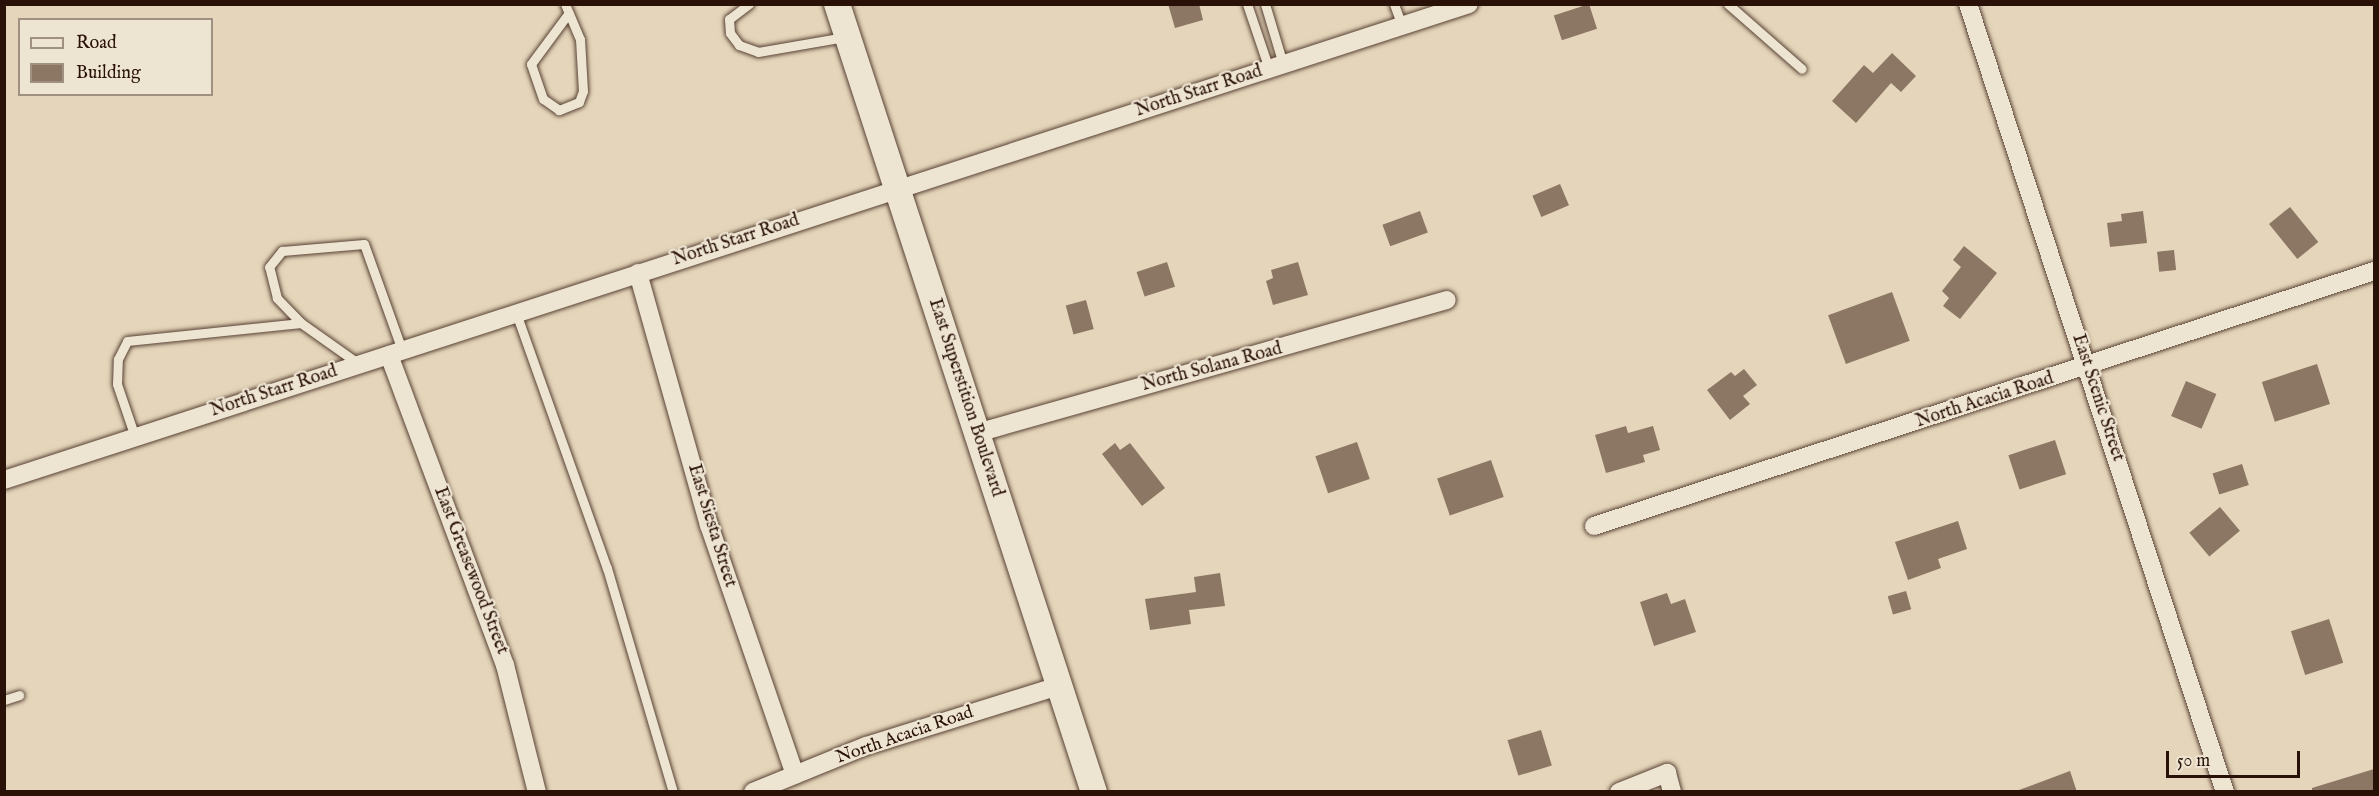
<!DOCTYPE html>
<html>
<head>
<meta charset="utf-8">
<style>
  body { margin:0 }
  #map { position:relative; width:2379px; height:796px; overflow:hidden; background:#e5d5ba; font-family:"IM FELL English",serif }
  div>[style] { position:absolute }
  [style*='--x'] { left:calc(var(--x)*1px); top:calc(var(--y)*1px); width:calc(var(--w)*1px); rotate:calc(var(--a)*1deg) }
  .building>* { inset:0; background:#8b7764; transform-origin:0 0 }
  .roads { filter:drop-shadow(0 0 2px #584234) drop-shadow(0 0 2px #584234) }
  .lane>* { height:9px; margin:-4.5px; padding:0 4.5px; transform-origin:4.5px; border-radius:4.5px; background:#eee4d2 }
  .street>* { height:18px; margin:-9px; padding:0 9px; transform-origin:9px; border-radius:9px; background:#eee4d2 }
  .secondary>* { height:26px; margin:-13px; padding:0 13px; transform-origin:13px; border-radius:13px; background:#eee4d2 }
  span { translate:-50% -50%; white-space:nowrap; text-align:center; line-height:1.15; -webkit-text-stroke:4.5px #eee4d2; paint-order:stroke }
  .street-label { font-size:18px; color:#291107 }
  .frame { position:absolute; inset:0; border:6px solid #291107; pointer-events:none }
  .legend { position:absolute; left:18px; top:18px; width:195px; height:78px; box-sizing:border-box; background:#eee4d2; border:2px solid #9f9081; margin:0; padding:8px 10px; list-style:none; font-size:18px; color:#291107 }
  .legend li { display:flex; align-items:center; gap:12px; height:30px }
  .legend b { width:30px; border:2px solid #9f9081 }
  .scale { position:absolute; left:2166px; top:751px; width:134px; height:27px; box-sizing:border-box; border:3px solid #291107; border-top:0; padding-left:8px; font-size:18px; line-height:21px; white-space:nowrap; color:#291107; -webkit-text-stroke:4px #eee4d2; paint-order:stroke }
</style>
</head>
<body>
<div id="map">
  <div class="building">
    <i style="clip-path:polygon(1168px 4px,1199px 4px,1203px 20px,1175px 28px)"></i>
    <i style="left:1589px;top:4px;width:26px;height:37px;rotate:72deg"></i>
    <i style="clip-path:polygon(1892px 53px,1916px 76px,1901px 92px,1891px 83px,1856px 123px,1832px 101px,1864px 65px,1873px 73px)"></i>
    <i style="left:1560px;top:184px;width:23px;height:30px;rotate:67deg"></i>
    <i style="left:2290px;top:207px;width:45px;height:27px;rotate:51deg"></i>
    <i style="left:1420px;top:211px;width:23px;height:40px;rotate:70deg"></i>
    <i style="clip-path:polygon(2143px 211px,2147px 243px,2110px 247px,2107px 223px,2122px 221px,2121px 214px)"></i>
    <i style="clip-path:polygon(1964px 246px,1997px 273px,1960px 319px,1943px 306px,1949px 298px,1942px 291px,1961px 267px,1953px 260px)"></i>
    <i style="left:2174px;top:250px;width:20px;height:17px;rotate:84deg"></i>
    <i style="left:1167px;top:262px;width:26px;height:32px;rotate:72deg"></i>
    <i style="clip-path:polygon(1298px 262px,1308px 295px,1273px 305px,1266px 281px,1273px 278px,1271px 270px)"></i>
    <i style="left:1892px;top:292px;width:52px;height:68px;rotate:70deg"></i>
    <i style="left:1086px;top:300px;width:30px;height:21px;rotate:75deg"></i>
    <i style="left:2317px;top:364px;width:42px;height:58px;rotate:72deg"></i>
    <i style="clip-path:polygon(1744px 369px,1757px 385px,1743px 396px,1750px 404px,1730px 420px,1707px 390px,1731px 372px,1735px 376px)"></i>
    <i style="left:2186px;top:381px;width:33px;height:38px;rotate:23deg"></i>
    <i style="clip-path:polygon(1626px 426px,1628px 433px,1653px 426px,1660px 450px,1643px 455px,1645px 462px,1606px 473px,1595px 435px)"></i>
    <i style="left:2055px;top:440px;width:36px;height:49px;rotate:72deg"></i>
    <i style="left:1357px;top:442px;width:39px;height:44px;rotate:71deg"></i>
    <i style="clip-path:polygon(1115px 443px,1120px 450px,1130px 443px,1165px 488px,1142px 506px,1102px 454px)"></i>
    <i style="left:1491px;top:460px;width:39px;height:57px;rotate:71deg"></i>
    <i style="left:2242px;top:464px;width:22px;height:31px;rotate:72deg"></i>
    <i style="left:2220px;top:507px;width:31px;height:40px;rotate:50deg"></i>
    <i style="clip-path:polygon(1958px 521px,1967px 549px,1938px 559px,1941px 568px,1908px 580px,1895px 542px)"></i>
    <i style="clip-path:polygon(1220px 573px,1225px 606px,1189px 610px,1191px 624px,1150px 630px,1145px 599px,1196px 592px,1194px 577px)"></i>
    <i style="left:1906px;top:591px;width:19px;height:19px;rotate:74deg"></i>
    <i style="clip-path:polygon(1667px 593px,1671px 604px,1685px 599px,1696px 632px,1654px 646px,1640px 602px)"></i>
    <i style="left:2329px;top:619px;width:46px;height:40px;rotate:72deg"></i>
    <i style="left:1541px;top:730px;width:37px;height:35px;rotate:73deg"></i>
    <i style="clip-path:polygon(2374px 769px,2374px 792px,2312px 792px,2312px 788px)"></i>
    <i style="clip-path:polygon(2070px 771px,2077px 792px,2020px 792px,2019px 790px)"></i>
  </div>
  <div class="roads">
    <div class="lane">
      <i style="--x:565;--y:4;--w:38;--a:67"></i>
      <i style="--x:580;--y:39;--w:52;--a:86.7"></i>
      <i style="--x:583;--y:91;--w:12;--a:110"></i>
      <i style="--x:579;--y:102;--w:22;--a:158"></i>
      <i style="--x:559;--y:110;--w:19;--a:-145"></i>
      <i style="--x:543;--y:99;--w:37;--a:-109"></i>
      <i style="--x:531;--y:64;--w:62;--a:-53.5"></i>
      <i style="--x:749;--y:4;--w:25;--a:143"></i>
      <i style="--x:729;--y:19;--w:14;--a:86"></i>
      <i style="--x:730;--y:33;--w:15;--a:53"></i>
      <i style="--x:739;--y:45;--w:20;--a:20"></i>
      <i style="--x:758;--y:52;--w:88;--a:-9.8"></i>
      <i style="--x:1247;--y:4;--w:69;--a:71.3"></i>
      <i style="--x:1265;--y:4;--w:63;--a:73.3"></i>
      <i style="--x:1394;--y:4;--w:23;--a:70"></i>
      <i style="--x:1728;--y:4;--w:98;--a:41.3"></i>
      <i style="--x:516;--y:313;--w:271;--a:70.4"></i>
      <i style="--x:607;--y:568;--w:234;--a:73.6"></i>
      <i style="--x:301;--y:323;--w:35;--a:-134"></i>
      <i style="--x:277;--y:298;--w:32;--a:-104"></i>
      <i style="--x:269;--y:267;--w:21;--a:-51"></i>
      <i style="--x:282;--y:251;--w:82;--a:-4.9"></i>
      <i style="--x:364;--y:244;--w:113;--a:70.3"></i>
      <i style="--x:135;--y:437;--w:56;--a:-108.8"></i>
      <i style="--x:117;--y:384;--w:25;--a:-88"></i>
      <i style="--x:118;--y:359;--w:20;--a:-63"></i>
      <i style="--x:127;--y:341;--w:175;--a:-5.9"></i>
      <i style="--x:301;--y:323;--w:71;--a:35.3"></i>
      <i style="--x:4;--y:700;--w:16;--a:-18"></i>
    </div>
    <div class="street">
      <i style="--x:1968;--y:4;--w:829;--a:71.94"></i>
      <i style="--x:638;--y:273;--w:262;--a:74.3"></i>
      <i style="--x:709;--y:525;--w:264;--a:71"></i>
      <i style="--x:389;--y:355;--w:331;--a:69.5"></i>
      <i style="--x:505;--y:665;--w:131;--a:75.9"></i>
      <i style="--x:977;--y:433;--w:488;--a:-15.8"></i>
      <i style="--x:4;--y:480;--w:1540;--a:-18"></i>
      <i style="--x:1594;--y:526;--w:821;--a:-18.1"></i>
      <i style="--x:753;--y:792;--w:122;--a:-22.2"></i>
      <i style="--x:866;--y:746;--w:202;--a:-17.3"></i>
      <i style="--x:1619;--y:792;--w:52;--a:-21.6"></i>
      <i style="--x:1667;--y:773;--w:20;--a:75"></i>
    </div>
    <div class="secondary">
      <i style="--x:837;--y:4;--w:829;--a:71.94"></i>
    </div>
  </div>
  <div class="street-label">
    <span style="left:1199px;top:92px;rotate:-18deg">North Starr Road</span>
    <span style="left:736px;top:241px;rotate:-18deg">North Starr Road</span>
    <span style="left:1212px;top:368px;rotate:-15deg">North Solana Road</span>
    <span style="left:274px;top:392px;rotate:-18deg">North Starr Road</span>
    <span style="left:965px;top:398px;rotate:72deg">East Superstition Boulevard</span>
    <span style="left:2097px;top:398px;rotate:72deg">East Scenic Street</span>
    <span style="left:1985px;top:401px;rotate:-18deg">North Acacia Road</span>
    <span style="left:711px;top:526px;rotate:73deg">East Siesta Street</span>
    <span style="left:470px;top:571px;rotate:69deg">East Greasewood Street</span>
    <span style="left:905px;top:736px;rotate:-19deg">North Acacia Road</span>
  </div>
  <div class="frame"></div>
  <ul class="legend">
  <li><b style="height:8px;background:#eee4d2"></b>Road</li>
  <li><b style="height:16px;background:#8b7764"></b>Building</li>
  </ul>
  <div class="scale">50 m</div>
</div>
</body>
</html>
